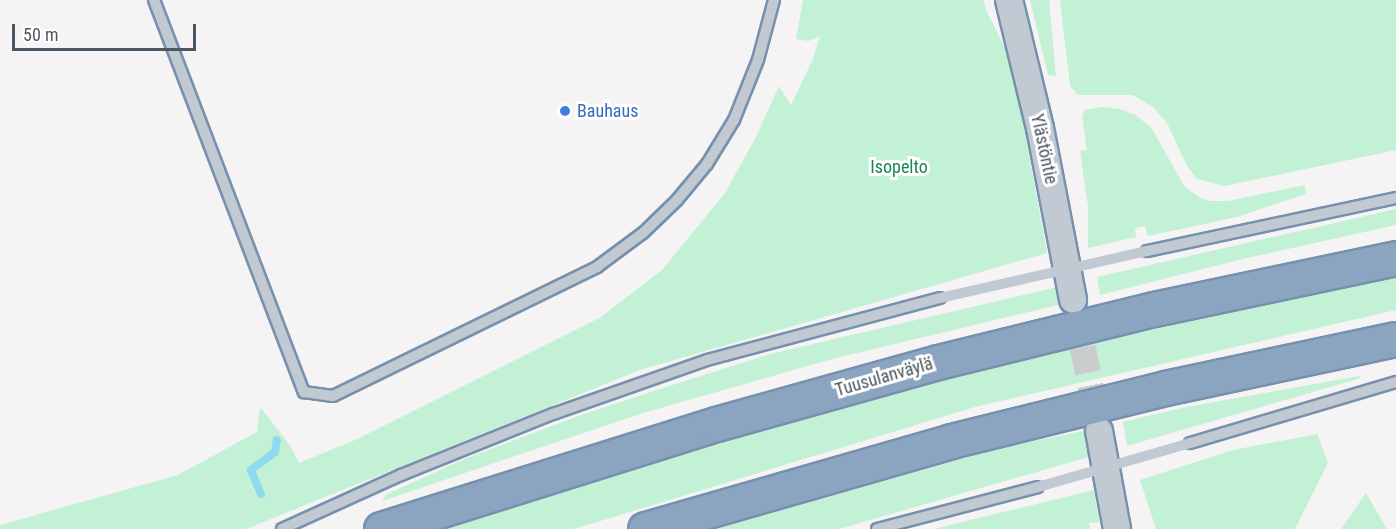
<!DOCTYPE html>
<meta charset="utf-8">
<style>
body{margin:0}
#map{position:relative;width:1396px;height:529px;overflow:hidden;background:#f5f3f3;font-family:"Roboto Condensed",sans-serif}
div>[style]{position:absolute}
.green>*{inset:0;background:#c3f1d5}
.stream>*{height:8px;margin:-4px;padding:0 4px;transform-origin:4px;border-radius:4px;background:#90daee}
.tertiary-tunnel>*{height:26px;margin-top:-13px;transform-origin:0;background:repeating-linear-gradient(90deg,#caccce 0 26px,transparent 0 39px)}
.roads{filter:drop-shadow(2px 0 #7690ad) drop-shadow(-2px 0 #7690ad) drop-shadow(0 2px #7690ad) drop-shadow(0 -2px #7690ad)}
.service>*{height:10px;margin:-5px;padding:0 5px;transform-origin:5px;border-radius:5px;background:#c1cad2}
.tertiary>*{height:26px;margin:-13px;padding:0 13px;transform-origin:13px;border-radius:13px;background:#c1cad2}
.motorway>*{height:33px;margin:-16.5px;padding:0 16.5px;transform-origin:16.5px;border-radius:16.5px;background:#8ba5c1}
.service-bridge>*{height:10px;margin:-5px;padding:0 5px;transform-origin:5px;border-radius:5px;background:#c1cad2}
.dots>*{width:16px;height:16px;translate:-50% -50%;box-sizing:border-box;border:3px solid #fff;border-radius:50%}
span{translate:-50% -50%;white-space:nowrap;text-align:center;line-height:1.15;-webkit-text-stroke:6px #fff;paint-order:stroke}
.shop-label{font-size:18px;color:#366cbe}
.left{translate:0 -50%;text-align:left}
.street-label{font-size:18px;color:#4a5661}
.park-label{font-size:18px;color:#17864f}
.scale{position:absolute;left:12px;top:24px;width:184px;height:27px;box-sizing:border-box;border:3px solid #4a5661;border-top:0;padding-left:8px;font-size:18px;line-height:21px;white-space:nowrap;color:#4a5661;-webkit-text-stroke:4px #fff;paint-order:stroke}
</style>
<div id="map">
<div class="green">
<i style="clip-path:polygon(803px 0,983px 0,987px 12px,1012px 62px,1047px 253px,640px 370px,246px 529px,0 529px,0 525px,178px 475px,257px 432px,260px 407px,290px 445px,299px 463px,355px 440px,601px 317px,662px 270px,725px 193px,756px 137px,779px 86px,791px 105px,813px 59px,820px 36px,809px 41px,796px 39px)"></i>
<i style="clip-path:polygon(1030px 0,1049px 0,1056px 76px,1048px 75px)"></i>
<i style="clip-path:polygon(1060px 0,1396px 0,1396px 150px,1225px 186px,1197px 179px,1186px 164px,1167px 123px,1154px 108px,1133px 95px,1078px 95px,1070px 86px)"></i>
<i style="clip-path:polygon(1102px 107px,1120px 109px,1135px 115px,1151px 127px,1184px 186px,1199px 197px,1210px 201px,1228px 201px,1305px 185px,1306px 194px,1237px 217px,1148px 236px,1145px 226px,1135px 228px,1136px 237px,1088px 248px,1088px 206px,1080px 151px,1087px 150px,1082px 116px,1085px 110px)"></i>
<i style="clip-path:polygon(1396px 209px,1396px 225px,1243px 259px,1100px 295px,1097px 277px)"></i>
<i style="clip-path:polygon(1396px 276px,1396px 310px,975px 407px,574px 529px,435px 529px,745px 432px,964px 371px)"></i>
<i style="clip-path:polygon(1058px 287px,1062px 304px,832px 359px,643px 413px,382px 501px,387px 494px,462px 460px,581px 415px,669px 386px,770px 354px)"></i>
<i style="clip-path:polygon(1359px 376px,1361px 378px,1127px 446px,1123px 422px,1181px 408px)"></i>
<i style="clip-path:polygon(1088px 430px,1092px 456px,839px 529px,716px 529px,1000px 448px)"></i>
<i style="clip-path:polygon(1317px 434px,1328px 463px,1295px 529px,1156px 529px,1140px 480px,1233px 450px)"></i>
<i style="clip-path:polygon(1094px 490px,1099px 522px,1089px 523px,1090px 529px,933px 529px)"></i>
<i style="clip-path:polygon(1366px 493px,1387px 529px,1341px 529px)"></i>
</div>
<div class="stream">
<i style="left:261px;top:494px;width:26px;rotate:-113deg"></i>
<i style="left:251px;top:470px;width:30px;rotate:-37deg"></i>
<i style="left:275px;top:452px;width:12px;rotate:-81deg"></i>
</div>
<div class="tertiary-tunnel">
<i style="left:1075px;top:309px;width:116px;rotate:78.6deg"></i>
</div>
<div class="roads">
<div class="service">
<i style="left:154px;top:0;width:420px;rotate:69.1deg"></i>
<i style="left:304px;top:392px;width:29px;rotate:8deg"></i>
<i style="left:333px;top:396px;width:294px;rotate:-26deg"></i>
<i style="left:597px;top:267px;width:57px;rotate:-36.5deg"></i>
<i style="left:643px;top:233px;width:47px;rotate:-44.1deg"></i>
<i style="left:677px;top:200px;width:47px;rotate:-50.2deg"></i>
<i style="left:707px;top:164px;width:52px;rotate:-58.5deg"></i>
<i style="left:734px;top:120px;width:65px;rotate:-68.2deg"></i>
<i style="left:758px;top:60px;width:62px;rotate:-75.1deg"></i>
<i style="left:1147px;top:251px;width:255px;rotate:-12deg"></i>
<i style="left:1190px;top:443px;width:215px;rotate:-16.5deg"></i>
<i style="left:282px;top:529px;width:131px;rotate:-24.4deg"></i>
<i style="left:401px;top:475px;width:164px;rotate:-21.9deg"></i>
<i style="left:553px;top:414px;width:163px;rotate:-19.3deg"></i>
<i style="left:707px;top:360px;width:241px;rotate:-14.9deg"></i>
<i style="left:877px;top:529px;width:166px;rotate:-14.6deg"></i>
</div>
<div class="tertiary">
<i style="left:1009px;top:0;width:132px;rotate:76.4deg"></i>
<i style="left:1040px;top:128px;width:175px;rotate:79.1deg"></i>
<i style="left:1099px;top:431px;width:100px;rotate:79.6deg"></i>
</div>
<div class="motorway">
<i style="left:381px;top:529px;width:351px;rotate:-17.4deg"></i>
<i style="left:716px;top:424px;width:230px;rotate:-15.6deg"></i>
<i style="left:938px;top:362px;width:222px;rotate:-13.8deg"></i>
<i style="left:1154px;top:309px;width:247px;rotate:-11.9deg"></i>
<i style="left:645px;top:529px;width:318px;rotate:-16deg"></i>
<i style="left:951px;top:441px;width:220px;rotate:-13.9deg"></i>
<i style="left:1165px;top:388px;width:236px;rotate:-12deg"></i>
</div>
</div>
<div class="service-bridge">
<i style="left:940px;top:298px;width:212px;rotate:-12.8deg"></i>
<i style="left:1038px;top:487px;width:158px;rotate:-16.1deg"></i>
</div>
<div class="dots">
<i style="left:565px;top:111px;background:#3f7fe0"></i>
</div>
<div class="shop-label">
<span class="left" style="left:577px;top:111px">Bauhaus</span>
</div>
<div class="street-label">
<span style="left:1044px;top:149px;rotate:78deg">Ylästöntie</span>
<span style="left:884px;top:377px;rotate:-16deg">Tuusulanväylä</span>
</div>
<div class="park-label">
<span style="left:899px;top:167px">Isopelto</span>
</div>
<div class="scale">50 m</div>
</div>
